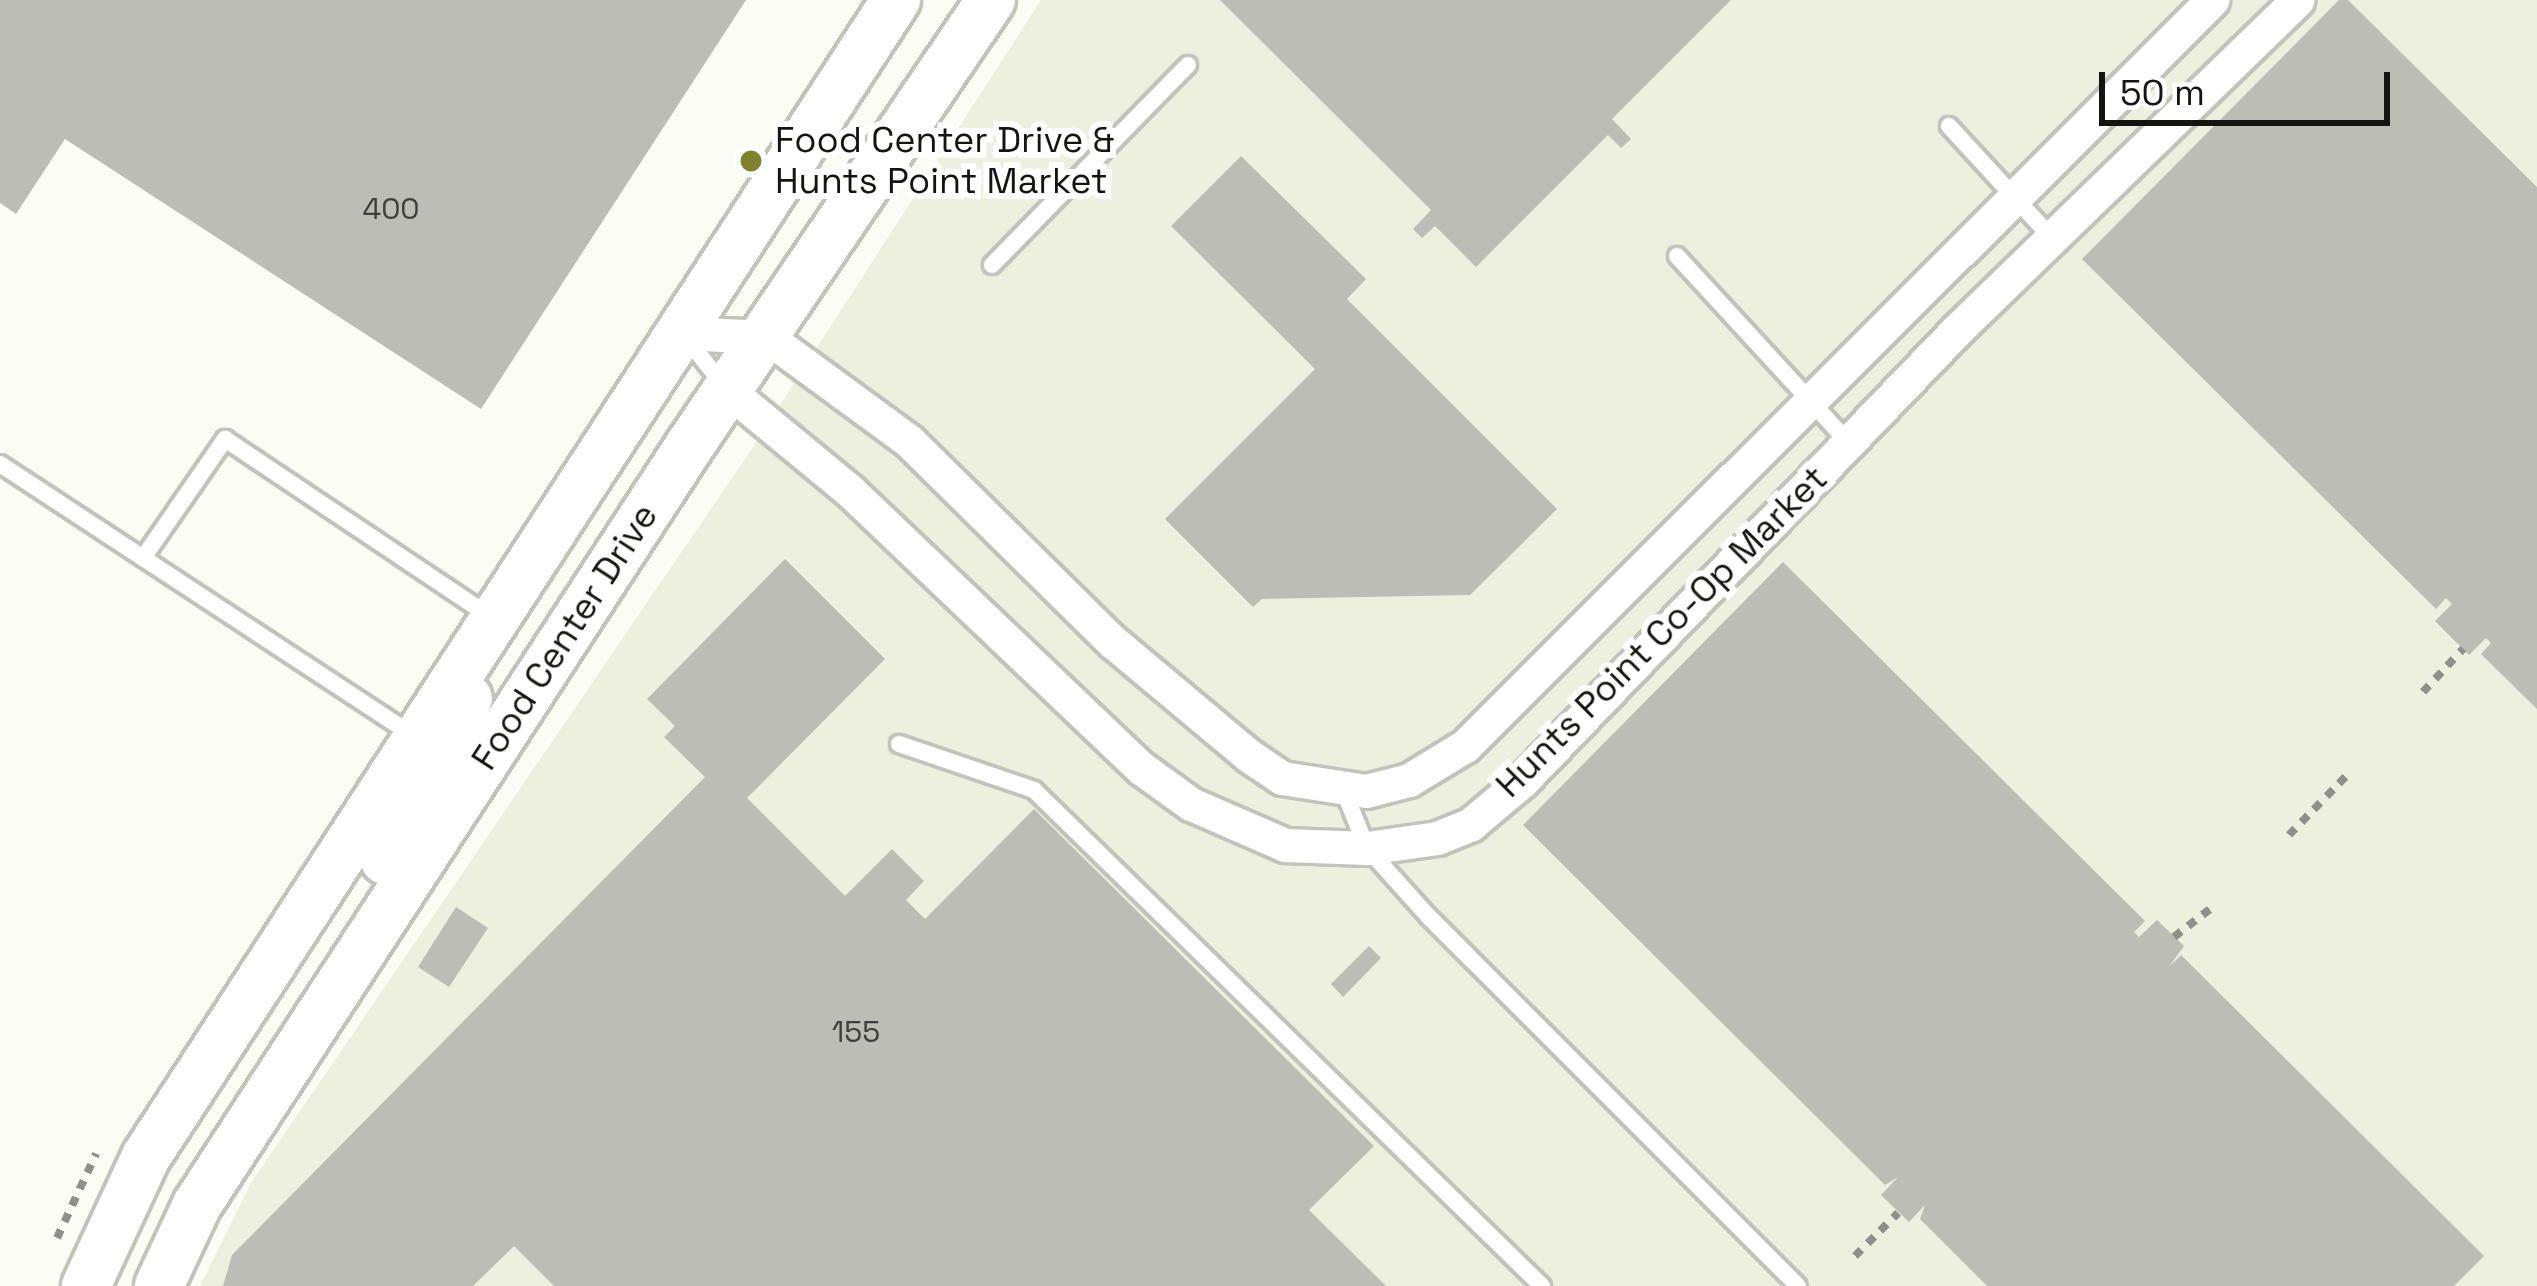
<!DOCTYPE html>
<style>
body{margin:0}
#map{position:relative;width:2537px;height:1286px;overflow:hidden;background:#fbfcf3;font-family:"Space Grotesk",sans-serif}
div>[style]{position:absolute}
.built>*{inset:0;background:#edefdf}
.building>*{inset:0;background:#bcbdb5}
.path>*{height:8px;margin-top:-4px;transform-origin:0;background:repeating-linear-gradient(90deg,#8f908a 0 9px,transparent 0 18px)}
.roads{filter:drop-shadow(3px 0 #c2c3bb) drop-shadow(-3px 0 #c2c3bb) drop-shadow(0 3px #c2c3bb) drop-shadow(0 -3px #c2c3bb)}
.lane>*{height:16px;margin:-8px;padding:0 8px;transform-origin:8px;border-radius:8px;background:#fff}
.street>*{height:33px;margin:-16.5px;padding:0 16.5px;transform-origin:16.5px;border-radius:16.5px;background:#fff}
.secondary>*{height:48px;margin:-24px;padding:0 24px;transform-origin:24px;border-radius:24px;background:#fff}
.dots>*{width:33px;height:33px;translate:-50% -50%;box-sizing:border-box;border:6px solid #fff;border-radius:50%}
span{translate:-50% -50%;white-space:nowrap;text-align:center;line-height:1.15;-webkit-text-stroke:12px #fff;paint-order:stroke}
.number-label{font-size:30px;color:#3e3e3a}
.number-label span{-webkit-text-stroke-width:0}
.poi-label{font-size:36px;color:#141411}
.left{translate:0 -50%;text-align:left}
.street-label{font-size:36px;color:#141411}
.scale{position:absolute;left:2099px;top:72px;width:291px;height:54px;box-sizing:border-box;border:6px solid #141411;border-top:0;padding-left:15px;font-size:36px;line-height:42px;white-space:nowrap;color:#141411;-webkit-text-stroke:9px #fff;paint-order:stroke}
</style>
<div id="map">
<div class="built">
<i style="clip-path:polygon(1041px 0,2537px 0,2537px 1286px,200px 1286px,251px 1183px,747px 456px)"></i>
</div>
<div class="building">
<i style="clip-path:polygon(0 0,746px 0,481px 409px,65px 139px,16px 214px,0 203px)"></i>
<i style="clip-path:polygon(1220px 0,1731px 0,1612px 119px,1631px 139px,1621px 148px,1608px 135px,1476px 267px,1435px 226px,1422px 238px,1413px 229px,1431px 210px)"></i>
<i style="clip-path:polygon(2339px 0,2348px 0,2537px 187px,2537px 709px,2481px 654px,2491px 643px,2486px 638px,2469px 655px,2435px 621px,2452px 604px,2446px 598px,2436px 609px,2082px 259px)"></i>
<i style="clip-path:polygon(1241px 156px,1366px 279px,1347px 299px,1557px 509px,1470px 595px,1262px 599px,1253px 607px,1165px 519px,1315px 369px,1171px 226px)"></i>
<i style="clip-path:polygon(785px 559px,885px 659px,747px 798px,845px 896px,892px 849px,924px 881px,906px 900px,925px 919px,1034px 809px,1374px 1146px,1309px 1210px,1386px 1286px,554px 1286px,514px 1246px,473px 1286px,223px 1286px,232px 1255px,705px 777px,664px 737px,675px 726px,647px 699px)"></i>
<i style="clip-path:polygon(1783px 562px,2145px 921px,2134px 932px,2139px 937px,2157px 920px,2184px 946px,2169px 967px,2181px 955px,2484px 1256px,2454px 1286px,1987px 1286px,1920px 1219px,1925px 1205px,1909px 1222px,1881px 1195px,1898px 1177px,1885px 1185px,1523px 825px)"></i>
<i style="clip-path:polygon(456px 907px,488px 928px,449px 987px,418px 967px)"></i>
<i style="clip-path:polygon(1369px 946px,1381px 958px,1343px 997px,1331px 984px)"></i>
</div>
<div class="path">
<i style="left:2423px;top:692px;width:59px;rotate:-47.1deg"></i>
<i style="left:2289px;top:835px;width:86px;rotate:-45.9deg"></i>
<i style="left:2174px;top:937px;width:46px;rotate:-37.9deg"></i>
<i style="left:57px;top:1238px;width:93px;rotate:-65.1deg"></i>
<i style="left:1855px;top:1256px;width:61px;rotate:-45deg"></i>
</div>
<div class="roads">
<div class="lane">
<i style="left:1949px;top:126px;width:154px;rotate:47.4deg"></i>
<i style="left:1677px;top:256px;width:253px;rotate:47.4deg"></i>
<i style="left:992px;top:265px;width:280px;rotate:-45.6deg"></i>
<i style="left:686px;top:338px;width:64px;rotate:51.3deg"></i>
<i style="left:0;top:464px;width:497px;rotate:33.3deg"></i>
<i style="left:143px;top:558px;width:145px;rotate:-55.4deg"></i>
<i style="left:225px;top:439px;width:318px;rotate:33.8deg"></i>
<i style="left:899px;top:744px;width:143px;rotate:18.8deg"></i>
<i style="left:1034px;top:790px;width:710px;rotate:44.32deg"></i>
<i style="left:1343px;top:789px;width:64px;rotate:67.9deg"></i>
<i style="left:1367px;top:848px;width:91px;rotate:48.1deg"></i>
<i style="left:1428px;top:916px;width:523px;rotate:45deg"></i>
</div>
<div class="street">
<i style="left:681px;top:333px;width:86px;rotate:2.7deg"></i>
<i style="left:767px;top:337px;width:176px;rotate:36.2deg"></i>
<i style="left:909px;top:441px;width:286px;rotate:44.6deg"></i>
<i style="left:1113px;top:642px;width:176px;rotate:39.9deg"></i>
<i style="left:1248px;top:755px;width:41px;rotate:34.1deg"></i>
<i style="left:1282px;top:778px;width:85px;rotate:8.8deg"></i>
<i style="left:1366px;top:791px;width:44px;rotate:-14.3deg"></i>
<i style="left:1409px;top:780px;width:66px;rotate:-31.3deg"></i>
<i style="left:1465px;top:746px;width:1056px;rotate:-44.96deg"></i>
<i style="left:730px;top:392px;width:156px;rotate:39.5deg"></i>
<i style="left:850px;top:491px;width:402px;rotate:43.6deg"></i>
<i style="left:1141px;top:768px;width:62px;rotate:35.8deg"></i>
<i style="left:1191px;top:804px;width:103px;rotate:23.6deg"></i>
<i style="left:1285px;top:845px;width:82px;rotate:2.1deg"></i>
<i style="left:1367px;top:848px;width:71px;rotate:-8.1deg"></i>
<i style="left:1437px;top:838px;width:37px;rotate:-22deg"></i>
<i style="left:1471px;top:824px;width:67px;rotate:-40.1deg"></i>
<i style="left:1522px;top:781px;width:629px;rotate:-46.03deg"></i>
<i style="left:1959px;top:328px;width:471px;rotate:-44.1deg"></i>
</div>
<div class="secondary">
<i style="left:385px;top:860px;width:135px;rotate:-59.8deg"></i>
<i style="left:453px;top:743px;width:47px;rotate:-71.6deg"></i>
<i style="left:86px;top:1286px;width:142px;rotate:-65.1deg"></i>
<i style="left:146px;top:1157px;width:1379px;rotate:-57.05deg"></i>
<i style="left:159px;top:1286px;width:89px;rotate:-64.9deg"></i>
<i style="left:197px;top:1205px;width:906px;rotate:-57.03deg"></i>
<i style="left:690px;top:445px;width:537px;rotate:-55.93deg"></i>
</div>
</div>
<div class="dots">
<i style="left:751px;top:161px;background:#7f822c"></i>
</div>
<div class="number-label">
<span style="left:391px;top:209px">400</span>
<span style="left:856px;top:1032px">155</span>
</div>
<div class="poi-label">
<span class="left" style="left:775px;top:161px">Food Center Drive &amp;<br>Hunts Point Market</span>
</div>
<div class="street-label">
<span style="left:1662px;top:632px;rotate:-45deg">Hunts Point Co-Op Market</span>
<span style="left:565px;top:637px;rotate:-57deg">Food Center Drive</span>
</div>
<div class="scale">50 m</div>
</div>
